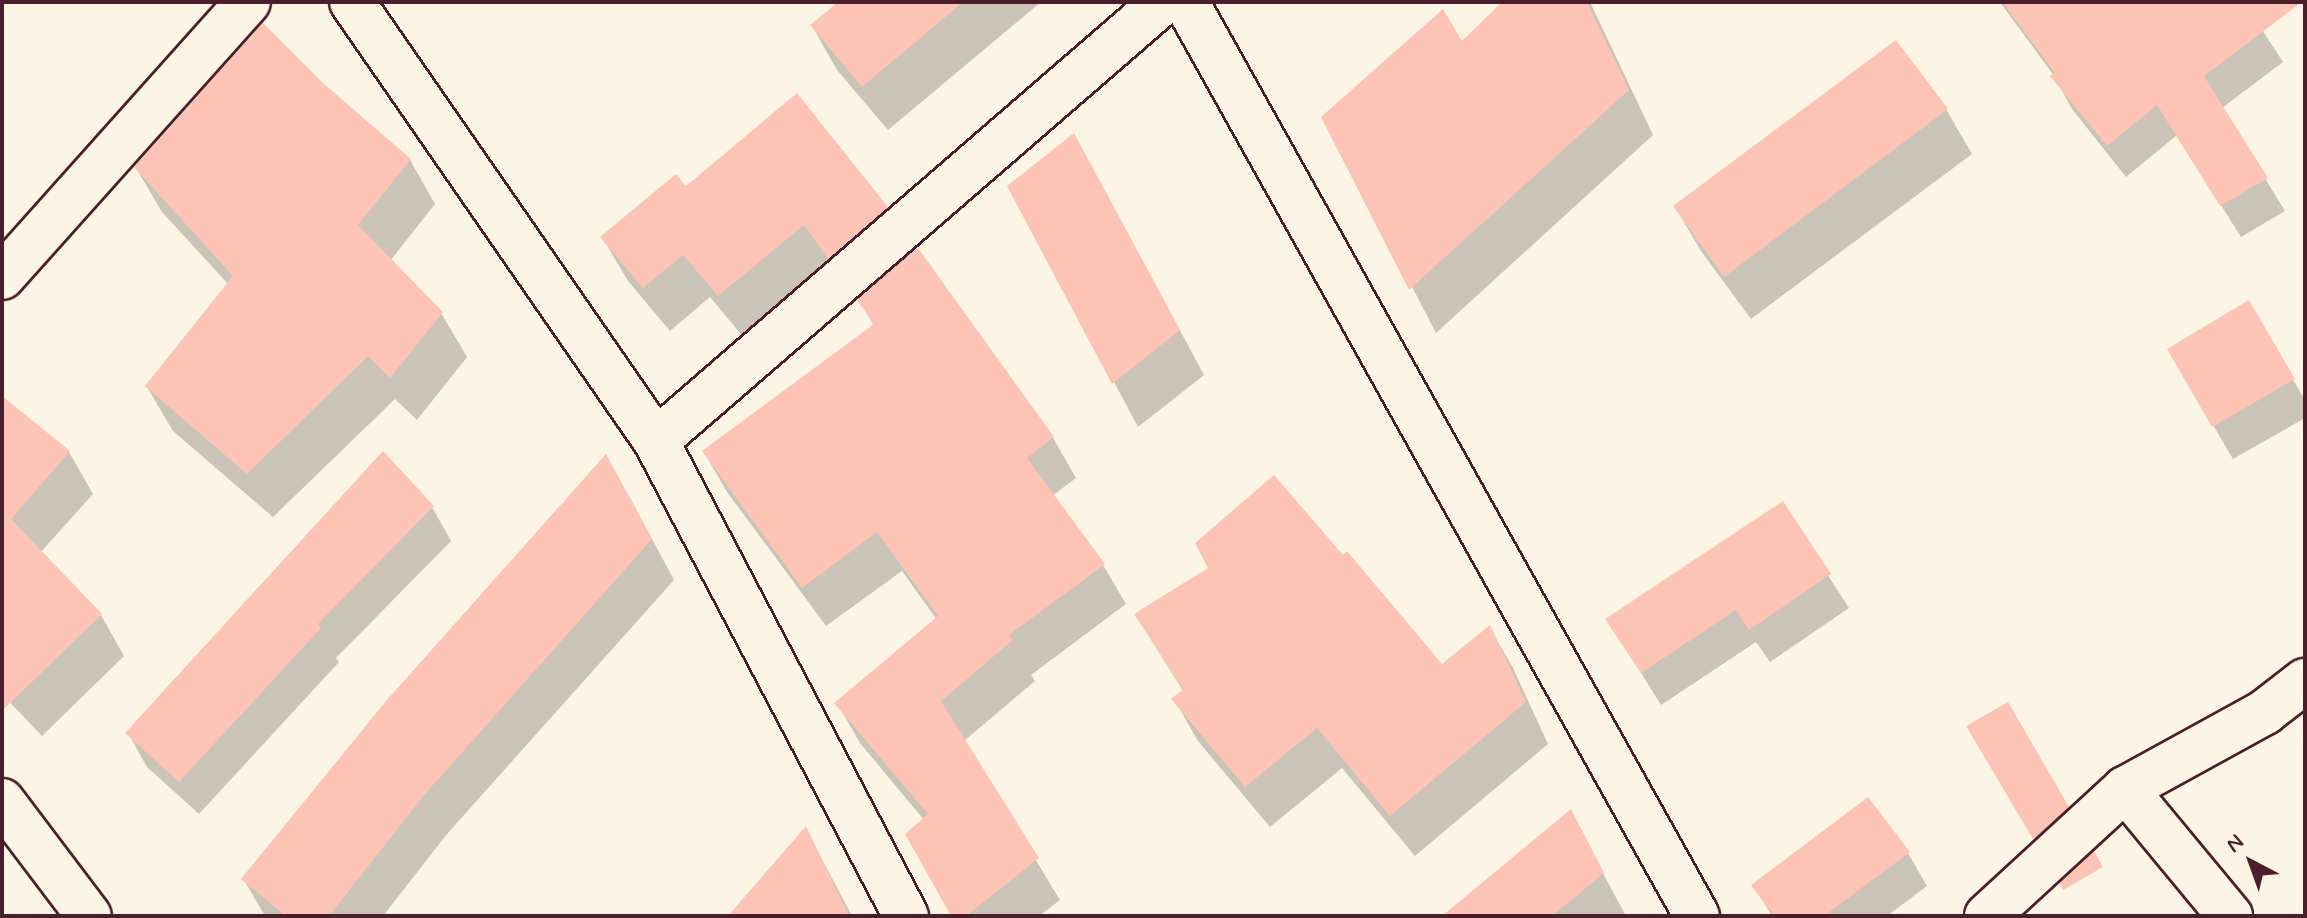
<!DOCTYPE html>
<style>
body{margin:0}
#map{position:relative;width:2307px;height:918px;overflow:hidden;background:#fcf5e5;font-family:Mynerve,sans-serif}
div>[style]{position:absolute}
.shadow>*{inset:0;background:#0003}
.building>*{inset:0;background:#fdc3b4}
.roads{filter:drop-shadow(2px 0 #4a1f2b) drop-shadow(-2px 0 #4a1f2b) drop-shadow(0 2px #4a1f2b) drop-shadow(0 -2px #4a1f2b)}
.minor>*{height:44px;margin:-22px;padding:0 22px;transform-origin:22px;border-radius:22px;background:#fcf5e5}
span{translate:-50% -50%;white-space:nowrap;text-align:center;line-height:1.15;-webkit-text-stroke:6px #fcf5e5;paint-order:stroke}
.frame{position:absolute;inset:0;border:4px solid #4a1f2b;pointer-events:none}
.north{position:absolute;left:2211px;top:822px;width:80px;height:80px;-webkit-text-stroke:6px #fcf5e5;paint-order:stroke;rotate:319deg;font-size:22px;font-weight:700;line-height:32px;text-align:center;color:#4a1f2b}
.north::after{content:'';display:block;margin:auto;width:28px;height:36px;background:#4a1f2b;clip-path:polygon(50% 0,100% 100%,50% 72%,0 100%)}
</style>
<div id="map">
<div class="shadow">
<i style="clip-path:polygon(841px 2px,1041px 2px,888px 130px,837px 70px,812px 26px)"></i>
<i style="clip-path:polygon(1505px 2px,1590px 2px,1653px 135px,1436px 333px,1324px 117px,1462px 44px)"></i>
<i style="clip-path:polygon(2000px 2px,2244px 2px,2283px 62px,2222px 108px,2285px 211px,2241px 237px,2177px 135px,2126px 177px,2072px 109px,2054px 76px)"></i>
<i style="clip-path:polygon(1896px 42px,1947px 111px,1972px 154px,1751px 319px,1701px 251px,1675px 207px)"></i>
<i style="clip-path:polygon(323px 86px,410px 160px,435px 204px,390px 261px,441px 313px,467px 357px,417px 420px,395px 399px,273px 517px,173px 431px,147px 387px,229px 285px,162px 212px,136px 168px)"></i>
<i style="clip-path:polygon(1099px 180px,1204px 375px,1138px 427px,1010px 186px)"></i>
<i style="clip-path:polygon(686px 189px,887px 208px,913px 254px,1053px 438px,1076px 478px,1052px 496px,1103px 565px,1126px 604px,1031px 675px,1035px 681px,964px 741px,1060px 900px,1039px 916px,953px 916px,924px 820px,860px 743px,837px 703px,937px 620px,902px 571px,826px 626px,727px 492px,704px 452px,874px 326px,858px 298px,855px 302px,830px 267px,745px 339px,710px 297px,670px 331px,628px 281px,602px 237px)"></i>
<i style="clip-path:polygon(2248px 303px,2305px 400px,2305px 418px,2233px 459px,2169px 350px)"></i>
<i style="clip-path:polygon(2px 398px,69px 452px,93px 494px,40px 553px,101px 615px,124px 656px,42px 736px,2px 694px)"></i>
<i style="clip-path:polygon(629px 496px,674px 580px,447px 834px,383px 916px,265px 916px,244px 880px)"></i>
<i style="clip-path:polygon(1782px 504px,1849px 608px,1770px 662px,1756px 642px,1661px 705px,1608px 620px)"></i>
<i style="clip-path:polygon(432px 507px,451px 541px,336px 658px,339px 662px,199px 814px,147px 767px,128px 733px)"></i>
<i style="clip-path:polygon(1136px 615px,1442px 667px,1490px 628px,1513px 668px,1548px 744px,1415px 856px,1342px 768px,1270px 827px,1198px 741px,1174px 699px,1183px 691px)"></i>
<i style="clip-path:polygon(2007px 705px,2086px 841px,2054px 871px,1988px 760px)"></i>
<i style="clip-path:polygon(1570px 812px,1626px 916px,1445px 916px)"></i>
<i style="clip-path:polygon(806px 829px,852px 916px,731px 916px)"></i>
<i style="clip-path:polygon(1908px 853px,1927px 886px,1887px 916px,1772px 916px,1754px 886px)"></i>
</div>
<div class="building">
<i style="clip-path:polygon(838px 2px,963px 2px,862px 87px,810px 25px)"></i>
<i style="clip-path:polygon(1502px 2px,1587px 2px,1629px 90px,1409px 290px,1321px 117px,1443px 9px,1462px 41px)"></i>
<i style="clip-path:polygon(2002px 2px,2302px 2px,2204px 76px,2268px 178px,2220px 206px,2157px 105px,2107px 146px,2050px 76px,2055px 73px)"></i>
<i style="clip-path:polygon(263px 23px,324px 84px,411px 159px,358px 225px,443px 312px,390px 378px,368px 356px,247px 474px,145px 386px,233px 276px,134px 167px)"></i>
<i style="clip-path:polygon(1896px 40px,1948px 109px,1724px 277px,1673px 206px)"></i>
<i style="clip-path:polygon(797px 93px,888px 207px,828px 259px,804px 225px,718px 296px,683px 255px,643px 288px,600px 237px,676px 174px,686px 186px)"></i>
<i style="clip-path:polygon(1074px 133px,1180px 330px,1112px 384px,1007px 186px)"></i>
<i style="clip-path:polygon(918px 248px,1054px 437px,1027px 458px,1105px 564px,1009px 635px,1013px 640px,941px 701px,1039px 858px,966px 916px,951px 916px,905px 834px,928px 814px,834px 703px,938px 616px,877px 532px,802px 588px,702px 451px,874px 324px,857px 300px)"></i>
<i style="clip-path:polygon(2249px 300px,2295px 379px,2212px 427px,2167px 349px)"></i>
<i style="clip-path:polygon(2px 396px,70px 451px,11px 519px,102px 614px,2px 711px)"></i>
<i style="clip-path:polygon(383px 451px,434px 506px,318px 624px,321px 628px,179px 782px,125px 733px)"></i>
<i style="clip-path:polygon(606px 454px,652px 539px,425px 794px,329px 916px,286px 916px,241px 879px,386px 701px)"></i>
<i style="clip-path:polygon(1274px 475px,1343px 555px,1347px 551px,1442px 664px,1490px 625px,1526px 702px,1390px 816px,1317px 728px,1245px 787px,1171px 699px,1183px 689px,1134px 614px,1208px 568px,1195px 543px)"></i>
<i style="clip-path:polygon(1783px 501px,1831px 574px,1749px 630px,1736px 610px,1641px 673px,1605px 619px)"></i>
<i style="clip-path:polygon(2008px 702px,2069px 807px,2033px 839px,1966px 726px)"></i>
<i style="clip-path:polygon(1868px 797px,1910px 852px,1824px 916px,1774px 916px,1751px 885px)"></i>
<i style="clip-path:polygon(1571px 809px,1604px 873px,1552px 916px,1442px 916px)"></i>
<i style="clip-path:polygon(806px 826px,849px 916px,728px 916px)"></i>
<i style="clip-path:polygon(2094px 851px,2103px 867px,2063px 890px,2059px 883px)"></i>
</div>
<div class="roads">
<div class="minor">
<i style="left:352px;top:2px;width:534px;rotate:55.3deg"></i>
<i style="left:656px;top:441px;width:537px;rotate:62.24deg"></i>
<i style="left:1186px;top:2px;width:1047px;rotate:60.79deg"></i>
<i style="left:2px;top:277px;width:369px;rotate:-48.2deg"></i>
<i style="left:656px;top:441px;width:671px;rotate:-40.89deg"></i>
<i style="left:2125px;top:789px;width:165px;rotate:50.4deg"></i>
<i style="left:2px;top:801px;width:144px;rotate:52.9deg"></i>
<i style="left:1987px;top:916px;width:188px;rotate:-42.6deg"></i>
<i style="left:2125px;top:789px;width:160px;rotate:-28.8deg"></i>
<i style="left:2265px;top:712px;width:51px;rotate:-37.8deg"></i>
</div>
</div>
<div class="frame"></div>
<div class="north">N</div>
</div>
